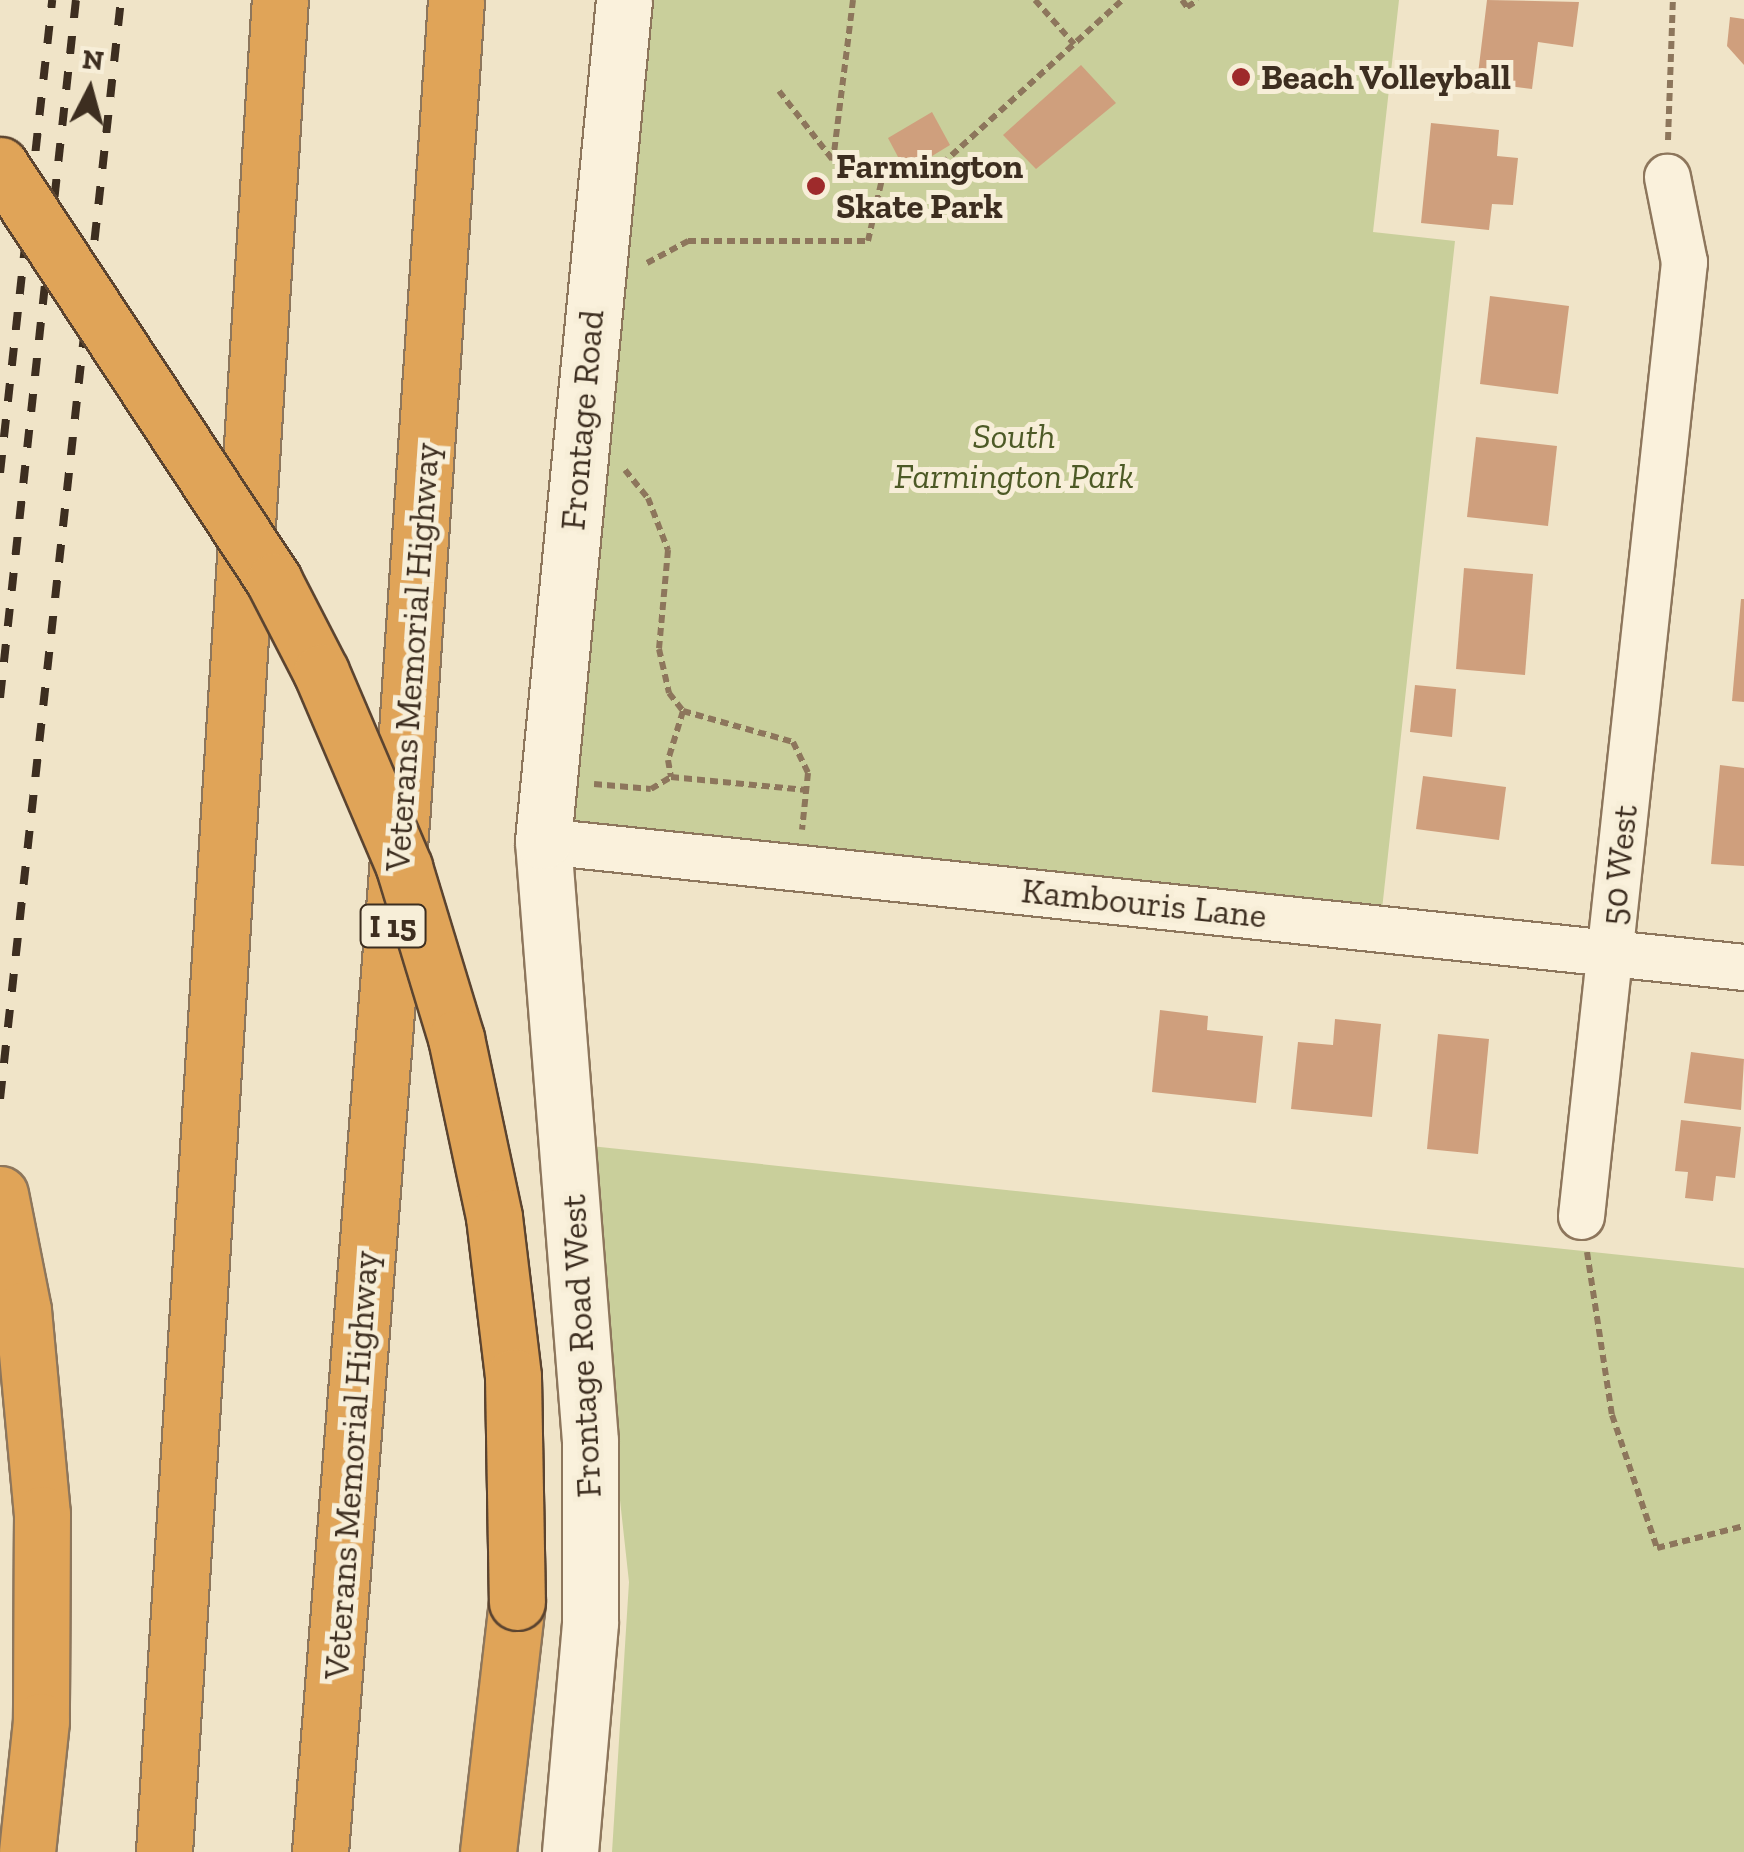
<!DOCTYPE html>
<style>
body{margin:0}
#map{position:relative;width:1744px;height:1852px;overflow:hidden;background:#f0e4c8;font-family:"Zilla Slab",serif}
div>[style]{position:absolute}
.green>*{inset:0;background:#c9cf9b}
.building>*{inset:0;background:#cf9f7d}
.path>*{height:6px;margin-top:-3px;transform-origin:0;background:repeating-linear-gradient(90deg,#8d765c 0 8px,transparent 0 13px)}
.roads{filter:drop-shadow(2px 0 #8d765c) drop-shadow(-2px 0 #8d765c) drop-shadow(0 2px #8d765c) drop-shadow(0 -2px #8d765c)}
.street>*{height:45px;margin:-22.5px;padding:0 22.5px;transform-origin:22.5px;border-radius:22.5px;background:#faf1dc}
.secondary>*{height:55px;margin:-27.5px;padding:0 27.5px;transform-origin:27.5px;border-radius:27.5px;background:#faf1dc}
.highway>*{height:55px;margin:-27.5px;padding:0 27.5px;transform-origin:27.5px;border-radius:27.5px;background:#e0a458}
.rail>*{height:8px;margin-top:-4px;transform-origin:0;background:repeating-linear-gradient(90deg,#3d2e20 0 18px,transparent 0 36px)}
.bridges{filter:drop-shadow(2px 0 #5b4430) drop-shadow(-2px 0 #5b4430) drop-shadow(0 2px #5b4430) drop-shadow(0 -2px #5b4430)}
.highway-bridge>*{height:55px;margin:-27.5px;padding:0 27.5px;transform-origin:27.5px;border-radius:27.5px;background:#e0a458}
.dots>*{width:28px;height:28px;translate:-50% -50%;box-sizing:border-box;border:5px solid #f7eed8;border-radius:50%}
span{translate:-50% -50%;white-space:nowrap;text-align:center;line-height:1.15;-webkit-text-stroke:10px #f7eed8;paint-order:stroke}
.shield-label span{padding:2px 8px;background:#f7eed8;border:2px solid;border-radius:8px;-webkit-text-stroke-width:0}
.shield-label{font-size:32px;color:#3d2e20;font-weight:700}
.poi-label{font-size:35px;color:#3d2e20;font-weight:700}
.left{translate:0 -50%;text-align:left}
.street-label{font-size:35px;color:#3d2e20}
.park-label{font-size:35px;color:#4d5a26;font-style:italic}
.north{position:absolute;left:40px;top:40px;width:100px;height:100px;-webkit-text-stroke:8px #f7eed8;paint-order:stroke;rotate:6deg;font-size:28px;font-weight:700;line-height:40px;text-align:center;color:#3d2e20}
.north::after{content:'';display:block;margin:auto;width:35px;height:45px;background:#3d2e20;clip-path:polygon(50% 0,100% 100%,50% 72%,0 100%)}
</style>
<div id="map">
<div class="green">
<i style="clip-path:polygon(643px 0,1399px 0,1373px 232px,1455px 241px,1379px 937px,555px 861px)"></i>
<i style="clip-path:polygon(581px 1145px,1744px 1268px,1744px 1852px,612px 1852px,629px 1582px)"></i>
</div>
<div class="building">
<i style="clip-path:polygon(1487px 0,1579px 2px,1573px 47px,1538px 42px,1532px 89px,1477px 82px)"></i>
<i style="clip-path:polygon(1730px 17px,1744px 19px,1744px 65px,1727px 46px)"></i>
<i style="clip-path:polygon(1081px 65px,1116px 103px,1036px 169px,1003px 135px)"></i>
<i style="clip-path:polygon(932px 112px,950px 145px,906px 172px,888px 138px)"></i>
<i style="clip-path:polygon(1431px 123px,1499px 130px,1497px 156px,1518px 158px,1513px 205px,1492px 204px,1489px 230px,1421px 223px)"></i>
<i style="clip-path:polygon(1490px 296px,1569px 306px,1558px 394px,1480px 384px)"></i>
<i style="clip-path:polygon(1476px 437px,1557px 446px,1548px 526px,1467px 517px)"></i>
<i style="clip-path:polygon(1464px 568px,1533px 574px,1525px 675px,1456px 669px)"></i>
<i style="clip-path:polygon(1741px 599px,1744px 599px,1744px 702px,1732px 701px)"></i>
<i style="clip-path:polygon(1415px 685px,1456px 689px,1452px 737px,1410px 732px)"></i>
<i style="clip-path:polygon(1720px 765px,1744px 768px,1744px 866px,1711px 864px)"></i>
<i style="clip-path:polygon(1423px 776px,1506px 787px,1499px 840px,1416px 829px)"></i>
<i style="clip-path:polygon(1160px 1010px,1208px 1016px,1207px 1030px,1263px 1036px,1256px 1103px,1152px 1092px)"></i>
<i style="clip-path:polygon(1335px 1019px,1381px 1024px,1372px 1117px,1291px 1109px,1298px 1042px,1333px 1045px)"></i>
<i style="clip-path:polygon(1438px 1034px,1489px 1039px,1478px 1154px,1427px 1149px)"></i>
<i style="clip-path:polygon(1691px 1052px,1744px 1059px,1741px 1110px,1684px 1103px)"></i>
<i style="clip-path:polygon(1681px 1120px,1741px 1127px,1735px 1178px,1716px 1176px,1713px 1201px,1685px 1198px,1688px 1172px,1675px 1171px)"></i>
</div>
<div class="path">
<i style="left:853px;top:0;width:162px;rotate:97.1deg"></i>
<i style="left:833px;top:161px;width:34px;rotate:7deg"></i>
<i style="left:867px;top:165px;width:21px;rotate:43deg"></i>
<i style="left:1035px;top:0;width:59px;rotate:48.4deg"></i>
<i style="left:1182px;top:0;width:9px;rotate:54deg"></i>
<i style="left:1187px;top:7px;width:13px;rotate:-32deg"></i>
<i style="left:779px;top:91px;width:88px;rotate:52deg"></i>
<i style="left:1668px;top:140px;width:140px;rotate:-88deg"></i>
<i style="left:647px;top:263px;width:47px;rotate:-28.2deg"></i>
<i style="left:688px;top:241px;width:180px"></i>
<i style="left:868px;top:241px;width:64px;rotate:-77.3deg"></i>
<i style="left:882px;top:179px;width:62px;rotate:-14deg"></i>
<i style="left:942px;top:164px;width:244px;rotate:-42.3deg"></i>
<i style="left:625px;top:470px;width:36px;rotate:51deg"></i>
<i style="left:648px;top:498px;width:56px;rotate:69deg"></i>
<i style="left:668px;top:550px;width:99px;rotate:95.2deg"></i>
<i style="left:659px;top:649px;width:45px;rotate:77.2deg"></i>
<i style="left:669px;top:693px;width:23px;rotate:52deg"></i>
<i style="left:683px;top:711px;width:114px;rotate:15.7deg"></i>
<i style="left:793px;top:742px;width:34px;rotate:64deg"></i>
<i style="left:808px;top:773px;width:57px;rotate:96deg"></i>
<i style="left:683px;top:711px;width:51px;rotate:107deg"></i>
<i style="left:668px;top:760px;width:17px;rotate:80deg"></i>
<i style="left:671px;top:777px;width:136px;rotate:5.5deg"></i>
<i style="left:594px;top:784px;width:57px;rotate:5deg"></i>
<i style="left:651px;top:789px;width:23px;rotate:-31deg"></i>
<i style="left:1587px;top:1252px;width:165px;rotate:81.3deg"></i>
<i style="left:1612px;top:1415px;width:140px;rotate:71.3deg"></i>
<i style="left:1657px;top:1548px;width:90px;rotate:-14.2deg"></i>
</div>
<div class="roads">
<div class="street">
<i style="left:543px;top:841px;width:1208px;rotate:5.99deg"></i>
<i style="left:1581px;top:1216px;width:960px;rotate:-83.84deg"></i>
<i style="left:1684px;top:262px;width:87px;rotate:-101.3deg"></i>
</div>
<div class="secondary">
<i style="left:570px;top:1852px;width:231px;rotate:-85deg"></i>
<i style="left:590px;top:1622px;width:181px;rotate:-90deg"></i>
<i style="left:590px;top:1441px;width:602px;rotate:-94.48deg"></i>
<i style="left:543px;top:841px;width:845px;rotate:-84.5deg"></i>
</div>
<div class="highway">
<i style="left:0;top:1194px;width:118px;rotate:78.8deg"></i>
<i style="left:23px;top:1310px;width:205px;rotate:84.7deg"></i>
<i style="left:42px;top:1514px;width:207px;rotate:90.3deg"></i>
<i style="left:41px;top:1721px;width:132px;rotate:96.1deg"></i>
<i style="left:164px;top:1852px;width:1856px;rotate:-86.42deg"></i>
<i style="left:320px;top:1852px;width:1048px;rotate:-85.51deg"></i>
<i style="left:402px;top:807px;width:809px;rotate:-86.17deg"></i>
<i style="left:488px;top:1852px;width:252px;rotate:-83.4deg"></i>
</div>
</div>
<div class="rail">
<i style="left:0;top:473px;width:476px;rotate:-83.7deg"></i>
<i style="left:0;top:698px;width:702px;rotate:-83.79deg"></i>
<i style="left:0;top:1099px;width:1106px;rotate:-83.72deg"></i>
</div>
<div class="bridges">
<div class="highway-bridge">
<i style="left:0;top:165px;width:498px;rotate:56.6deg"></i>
<i style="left:274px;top:581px;width:102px;rotate:62.7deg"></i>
<i style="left:321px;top:672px;width:212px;rotate:66.9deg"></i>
<i style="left:404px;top:867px;width:179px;rotate:73.1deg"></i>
<i style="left:456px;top:1038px;width:183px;rotate:78deg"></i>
<i style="left:494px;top:1217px;width:161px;rotate:83.2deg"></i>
<i style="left:513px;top:1377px;width:225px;rotate:89deg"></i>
</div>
</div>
<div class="dots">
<i style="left:1241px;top:77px;background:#9e2a2b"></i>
<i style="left:816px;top:186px;background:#9e2a2b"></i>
</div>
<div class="shield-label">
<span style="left:393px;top:926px">I 15</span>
</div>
<div class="poi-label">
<span class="left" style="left:1261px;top:77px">Beach Volleyball</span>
<span class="left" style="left:836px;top:186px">Farmington<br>Skate Park</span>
</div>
<div class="street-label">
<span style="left:582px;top:420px;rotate:-85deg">Frontage Road</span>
<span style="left:412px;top:657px;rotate:-86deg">Veterans Memorial Highway</span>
<span style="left:1619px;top:865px;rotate:-84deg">50 West</span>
<span style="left:1144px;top:903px;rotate:6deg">Kambouris Lane</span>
<span style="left:581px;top:1346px;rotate:-93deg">Frontage Road West</span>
<span style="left:351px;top:1465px;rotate:-86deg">Veterans Memorial Highway</span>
</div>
<div class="park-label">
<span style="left:1014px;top:456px">South<br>Farmington Park</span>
</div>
<div class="north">N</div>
</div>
